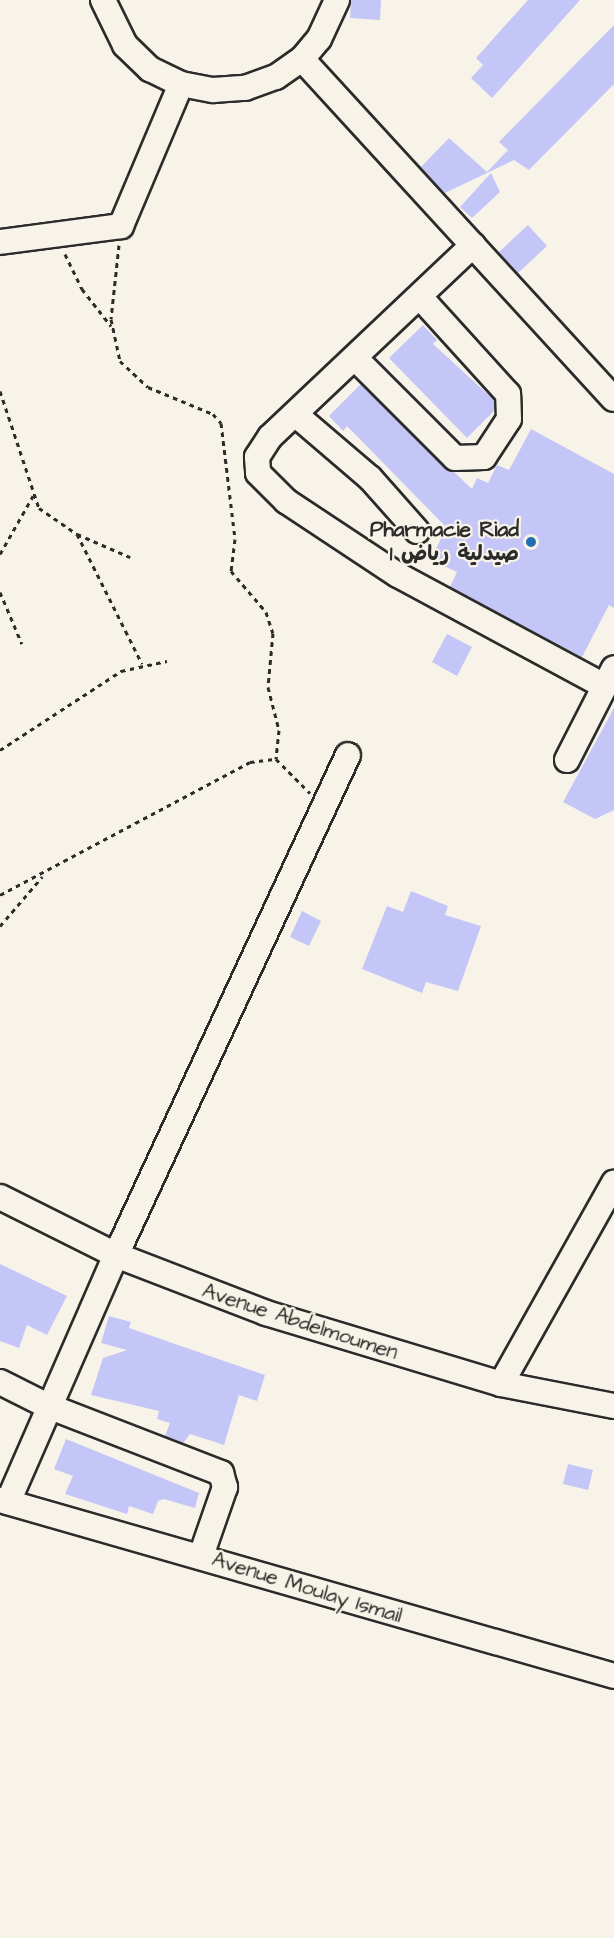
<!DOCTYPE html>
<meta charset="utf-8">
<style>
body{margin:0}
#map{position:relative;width:614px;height:1938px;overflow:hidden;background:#f7f3e8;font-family:"Architects Daughter","Playpen Sans Arabic",sans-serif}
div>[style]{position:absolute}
.building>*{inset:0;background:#c5c6f8}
.path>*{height:3px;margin-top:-1.5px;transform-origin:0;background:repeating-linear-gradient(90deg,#2b2b2b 0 4.5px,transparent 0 9px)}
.roads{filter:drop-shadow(2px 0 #2b2b2b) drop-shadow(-2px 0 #2b2b2b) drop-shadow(0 2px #2b2b2b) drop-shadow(0 -2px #2b2b2b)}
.minor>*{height:24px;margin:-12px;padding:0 12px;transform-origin:12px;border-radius:12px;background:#f7f3e8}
.dots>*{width:16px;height:16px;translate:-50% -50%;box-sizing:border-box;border:3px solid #f7f3e8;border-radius:50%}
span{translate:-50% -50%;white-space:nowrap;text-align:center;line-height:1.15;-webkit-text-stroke:4.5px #f7f3e8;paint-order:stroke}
.poi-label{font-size:21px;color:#2b2b2b;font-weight:700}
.right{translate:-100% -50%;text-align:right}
.street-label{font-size:21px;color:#2b2b2b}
</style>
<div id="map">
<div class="building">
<i style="clip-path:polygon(351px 0,381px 0,380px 20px,350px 18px)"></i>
<i style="clip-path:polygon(528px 0,580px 0,492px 98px,471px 78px,483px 65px,476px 58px)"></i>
<i style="clip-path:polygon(614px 25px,614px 84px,529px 170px,514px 160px,445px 193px,421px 167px,449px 138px,487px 172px,508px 150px,499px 142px)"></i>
<i style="clip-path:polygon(491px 173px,500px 192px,472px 218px,460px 207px)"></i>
<i style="clip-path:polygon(528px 225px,547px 246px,518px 273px,499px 252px)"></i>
<i style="clip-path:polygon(423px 325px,437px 340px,433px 344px,494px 400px,494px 411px,467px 438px,389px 358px)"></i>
<i style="clip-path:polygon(361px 384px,472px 489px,477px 478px,488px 483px,497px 465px,509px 470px,531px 429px,614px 474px,614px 608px,609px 605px,582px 657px,450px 587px,457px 572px,431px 560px,446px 527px,347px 426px,343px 431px,329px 416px)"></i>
<i style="clip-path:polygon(447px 634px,472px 647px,457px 676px,432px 662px)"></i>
<i style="clip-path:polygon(614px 708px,614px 810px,595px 819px,563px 802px)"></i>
<i style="clip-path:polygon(411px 891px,448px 906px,445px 915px,481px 926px,458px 991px,426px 982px,422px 993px,362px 969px,387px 906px,403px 912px)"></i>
<i style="clip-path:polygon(302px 911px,321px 921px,309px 946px,290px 937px)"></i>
<i style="clip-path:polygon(0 1264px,67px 1296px,47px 1335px,27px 1325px,19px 1348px,0 1341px)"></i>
<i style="clip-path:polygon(109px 1316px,131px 1322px,129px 1328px,265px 1375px,257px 1401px,239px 1395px,224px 1445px,190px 1434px,183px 1443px,165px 1436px,170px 1423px,157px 1419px,159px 1411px,91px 1395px,103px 1358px,127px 1350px,101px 1343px)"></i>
<i style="clip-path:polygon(66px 1439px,199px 1493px,195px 1508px,164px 1499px,158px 1501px,153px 1514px,129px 1506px,127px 1514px,65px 1494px,73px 1476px,54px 1469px)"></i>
<i style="clip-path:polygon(568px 1464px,593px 1470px,588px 1490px,563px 1484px)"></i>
</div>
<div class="path">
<i style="left:119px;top:245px;width:74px;rotate:96.2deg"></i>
<i style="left:111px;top:319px;width:43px;rotate:77.9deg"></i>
<i style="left:120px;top:361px;width:38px;rotate:43deg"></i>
<i style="left:148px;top:387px;width:70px;rotate:22.6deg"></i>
<i style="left:213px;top:414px;width:12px;rotate:48deg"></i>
<i style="left:221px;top:423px;width:117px;rotate:83.1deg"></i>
<i style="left:235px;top:539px;width:32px;rotate:97deg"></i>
<i style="left:231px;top:571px;width:54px;rotate:49.5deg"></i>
<i style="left:266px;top:612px;width:22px;rotate:72deg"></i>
<i style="left:273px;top:633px;width:54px;rotate:95.3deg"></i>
<i style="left:268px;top:687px;width:44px;rotate:75.7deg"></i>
<i style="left:279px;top:730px;width:29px;rotate:96deg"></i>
<i style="left:65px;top:254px;width:39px;rotate:64deg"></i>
<i style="left:82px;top:289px;width:47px;rotate:51.9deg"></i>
<i style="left:0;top:391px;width:123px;rotate:71.6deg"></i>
<i style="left:39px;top:508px;width:46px;rotate:34.4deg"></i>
<i style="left:77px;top:534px;width:58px;rotate:23.5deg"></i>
<i style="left:77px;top:534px;width:145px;rotate:63.4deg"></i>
<i style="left:0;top:554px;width:67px;rotate:-60.4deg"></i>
<i style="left:0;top:592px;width:56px;rotate:67.1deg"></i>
<i style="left:0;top:750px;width:145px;rotate:-33.1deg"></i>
<i style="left:121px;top:671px;width:47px;rotate:-12.3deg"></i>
<i style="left:0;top:895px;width:283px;rotate:-28deg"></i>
<i style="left:250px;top:762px;width:26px;rotate:-7deg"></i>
<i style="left:276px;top:759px;width:48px;rotate:45deg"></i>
<i style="left:0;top:926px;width:65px;rotate:-49.4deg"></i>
</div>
<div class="roads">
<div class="minor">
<i style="left:103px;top:0;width:50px;rotate:63.9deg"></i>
<i style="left:125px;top:45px;width:35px;rotate:44deg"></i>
<i style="left:150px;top:69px;width:34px;rotate:26deg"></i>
<i style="left:181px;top:84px;width:33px;rotate:11deg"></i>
<i style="left:213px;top:90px;width:32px;rotate:-4deg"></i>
<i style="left:245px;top:88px;width:33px;rotate:-20deg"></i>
<i style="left:276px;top:77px;width:32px;rotate:-35deg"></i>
<i style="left:302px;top:59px;width:26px;rotate:-50deg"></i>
<i style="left:319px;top:39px;width:43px;rotate:-65.2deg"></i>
<i style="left:302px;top:59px;width:461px;rotate:47.5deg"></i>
<i style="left:0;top:242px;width:122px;rotate:-7.5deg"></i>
<i style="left:121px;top:226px;width:154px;rotate:-67.1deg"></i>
<i style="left:473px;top:245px;width:279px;rotate:136.6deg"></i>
<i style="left:270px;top:437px;width:24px;rotate:123deg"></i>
<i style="left:257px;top:457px;width:16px;rotate:86deg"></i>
<i style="left:258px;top:473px;width:40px;rotate:45deg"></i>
<i style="left:286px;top:501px;width:134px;rotate:33.5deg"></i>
<i style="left:398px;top:575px;width:234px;rotate:28.3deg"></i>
<i style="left:355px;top:358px;width:141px;rotate:45deg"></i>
<i style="left:455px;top:458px;width:29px;rotate:-2deg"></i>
<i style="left:484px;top:457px;width:45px;rotate:-56.7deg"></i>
<i style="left:509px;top:419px;width:25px;rotate:-92deg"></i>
<i style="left:508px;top:394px;width:131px;rotate:-132.2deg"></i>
<i style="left:295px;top:414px;width:99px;rotate:40.5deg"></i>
<i style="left:370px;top:478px;width:71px;rotate:48.4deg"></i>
<i style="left:567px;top:760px;width:103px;rotate:-62.9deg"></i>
<i style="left:0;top:1197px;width:130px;rotate:26.6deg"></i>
<i style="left:116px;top:1255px;width:161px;rotate:21.1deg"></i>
<i style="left:266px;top:1313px;width:245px;rotate:16.8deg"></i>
<i style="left:501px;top:1384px;width:115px;rotate:11deg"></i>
<i style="left:0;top:1382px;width:54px;rotate:26.6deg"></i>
<i style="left:48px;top:1406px;width:186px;rotate:21.2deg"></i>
<i style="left:221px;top:1473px;width:15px;rotate:74deg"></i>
<i style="left:225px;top:1487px;width:73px;rotate:109.2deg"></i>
<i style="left:501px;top:1384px;width:231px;rotate:-60.7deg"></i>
<i style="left:0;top:1500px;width:639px;rotate:15.99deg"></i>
<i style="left:8px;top:1502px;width:270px;rotate:-66.4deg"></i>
<i style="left:116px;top:1255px;width:551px;rotate:-65.11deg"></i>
</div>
</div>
<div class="dots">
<i style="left:531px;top:542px;background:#1f6fb2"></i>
</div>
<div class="poi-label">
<span class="right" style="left:519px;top:542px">Pharmacie Riad<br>1 صيدلية رياض</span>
</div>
<div class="street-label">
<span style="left:300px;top:1322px;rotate:18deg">Avenue Abdelmoumen</span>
<span style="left:307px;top:1588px;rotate:17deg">Avenue Moulay Ismail</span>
</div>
</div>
